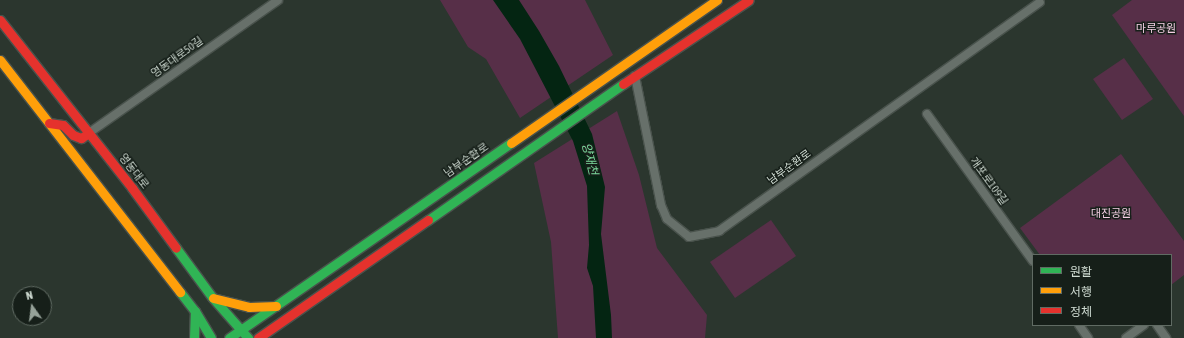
<!DOCTYPE html>
<meta charset="utf-8">
<style>
body{margin:0}
#map{position:relative;width:1184px;height:338px;overflow:hidden;background:#2b362e;font-family:"Asap Condensed","Noto Sans KR",sans-serif}
div>[style]{position:absolute}
.green>*{inset:0;background:#572f48}
.water>*{inset:0;background:#042512}
.roads{filter:drop-shadow(1px 0 #49524c) drop-shadow(-1px 0 #49524c) drop-shadow(0 1px #49524c) drop-shadow(0 -1px #49524c)}
.street>*{height:8px;margin:-4px;padding:0 4px;transform-origin:4px;border-radius:4px;background:#67706a}
.fast>*{height:9px;margin:-4.5px;padding:0 4.5px;transform-origin:4.5px;border-radius:4.5px;background:#30b455}
.slow>*{height:9px;margin:-4.5px;padding:0 4.5px;transform-origin:4.5px;border-radius:4.5px;background:#ff9f0a}
.jam>*{height:9px;margin:-4.5px;padding:0 4.5px;transform-origin:4.5px;border-radius:4.5px;background:#e5322d}
span{translate:-50% -50%;white-space:nowrap;text-align:center;line-height:1.15;-webkit-text-stroke:3px #161f19;paint-order:stroke}
.park-label{font-size:11px;color:#f4cee3}
.street-label{font-size:11px;color:#d0dcd3}
.water-label{font-size:12px;color:#7cda9d;font-style:italic}
.legend{position:absolute;left:1032px;top:254px;width:140px;height:72px;box-sizing:border-box;background:#161f19;border:1px solid #606b63;margin:0;padding:5px 7px;list-style:none;font-size:12px;color:#d0dcd3}
.legend li{display:flex;align-items:center;gap:8px;height:20px}
.legend b{width:20px;border:1px solid #606b63}
.north{position:absolute;left:12px;top:286px;width:40px;height:40px;box-sizing:border-box;background:#161f19;border:1px solid #606b63;border-radius:50%;rotate:346deg;font-size:11px;font-weight:700;line-height:16px;text-align:center;color:#d0dcd3}
.north::after{content:'';display:block;margin:auto;width:14px;height:18px;background:#96a299;clip-path:polygon(50% 0,100% 100%,50% 72%,0 100%)}
</style>
<div id="map">
<div class="green">
<i style="clip-path:polygon(440px 0,585px 0,613px 55px,520px 118px,486px 59px,468px 47px)"></i>
<i style="clip-path:polygon(1132px 0,1184px 0,1184px 116px,1112px 15px)"></i>
<i style="clip-path:polygon(1124px 58px,1153px 99px,1122px 120px,1093px 79px)"></i>
<i style="clip-path:polygon(617px 111px,639px 175px,657px 248px,707px 315px,705px 338px,558px 338px,551px 242px,534px 163px)"></i>
<i style="clip-path:polygon(1121px 154px,1184px 241px,1184px 275px,1171px 285px,1171px 255px,1040px 255px,1020px 228px)"></i>
<i style="clip-path:polygon(771px 220px,796px 256px,735px 298px,710px 262px)"></i>
</div>
<div class="water">
<i style="clip-path:polygon(493px 0,519px 0,539px 31px,559px 66px,592px 134px,605px 187px,601px 234px,611px 315px,612px 338px,596px 338px,593px 286px,587px 268px,589px 245px,587px 186px,573px 141px,520px 39px)"></i>
</div>
<div class="roads">
<div class="street">
<i style="left:635px;top:76px;width:132px;rotate:78.6deg"></i>
<i style="left:661px;top:205px;width:15px;rotate:67deg"></i>
<i style="left:667px;top:219px;width:28px;rotate:39deg"></i>
<i style="left:689px;top:237px;width:31px;rotate:-11deg"></i>
<i style="left:719px;top:231px;width:394px;rotate:-35.5deg"></i>
<i style="left:927px;top:114px;width:181px;rotate:54.2deg"></i>
<i style="left:89px;top:133px;width:231px;rotate:-35.1deg"></i>
<i style="left:1079px;top:325px;width:16px;rotate:55deg"></i>
<i style="left:1157px;top:325px;width:16px;rotate:55deg"></i>
<i style="left:1126px;top:338px;width:22px;rotate:-36deg"></i>
</div>
<div class="fast">
<i style="left:428px;top:220px;width:238px;rotate:-34.9deg"></i>
<i style="left:176px;top:248px;width:61px;rotate:53.7deg"></i>
<i style="left:212px;top:297px;width:55px;rotate:48.7deg"></i>
<i style="left:180px;top:292px;width:24px;rotate:52deg"></i>
<i style="left:195px;top:311px;width:31px;rotate:59deg"></i>
<i style="left:194px;top:338px;width:27px;rotate:-88deg"></i>
<i style="left:229px;top:338px;width:343px;rotate:-34.7deg"></i>
</div>
<div class="slow">
<i style="left:0;top:60px;width:294px;rotate:52.2deg"></i>
<i style="left:511px;top:143px;width:251px;rotate:-34.8deg"></i>
<i style="left:213px;top:298px;width:37px;rotate:14deg"></i>
<i style="left:249px;top:307px;width:27px;rotate:-2deg"></i>
</div>
<div class="jam">
<i style="left:0;top:20px;width:214px;rotate:51.8deg"></i>
<i style="left:132px;top:188px;width:74px;rotate:53.7deg"></i>
<i style="left:623px;top:84px;width:151px;rotate:-33.7deg"></i>
<i style="left:49px;top:123px;width:14px;rotate:8deg"></i>
<i style="left:63px;top:125px;width:14px;rotate:45deg"></i>
<i style="left:73px;top:135px;width:9px;rotate:21deg"></i>
<i style="left:81px;top:138px;width:9px;rotate:-32deg"></i>
<i style="left:258px;top:338px;width:207px;rotate:-34.8deg"></i>
</div>
</div>
<div class="park-label">
<span style="left:1156px;top:28px">마루공원</span>
<span style="left:1111px;top:213px">대진공원</span>
</div>
<div class="street-label">
<span style="left:177px;top:57px;rotate:-36deg">영동대로50길</span>
<span style="left:466px;top:160px;rotate:-35deg">남부순환로</span>
<span style="left:789px;top:167px;rotate:-36deg">남부순환로</span>
<span style="left:134px;top:171px;rotate:52deg">영동대로</span>
<span style="left:989px;top:181px;rotate:54deg">개포로109길</span>
</div>
<div class="water-label">
<span style="left:589px;top:159px;rotate:76deg">양재천</span>
</div>
<ul class="legend">
<li><b style="height:5px;background:#30b455"></b>원활</li>
<li><b style="height:5px;background:#ff9f0a"></b>서행</li>
<li><b style="height:5px;background:#e5322d"></b>정체</li>
</ul>
<div class="north">N</div>
</div>
